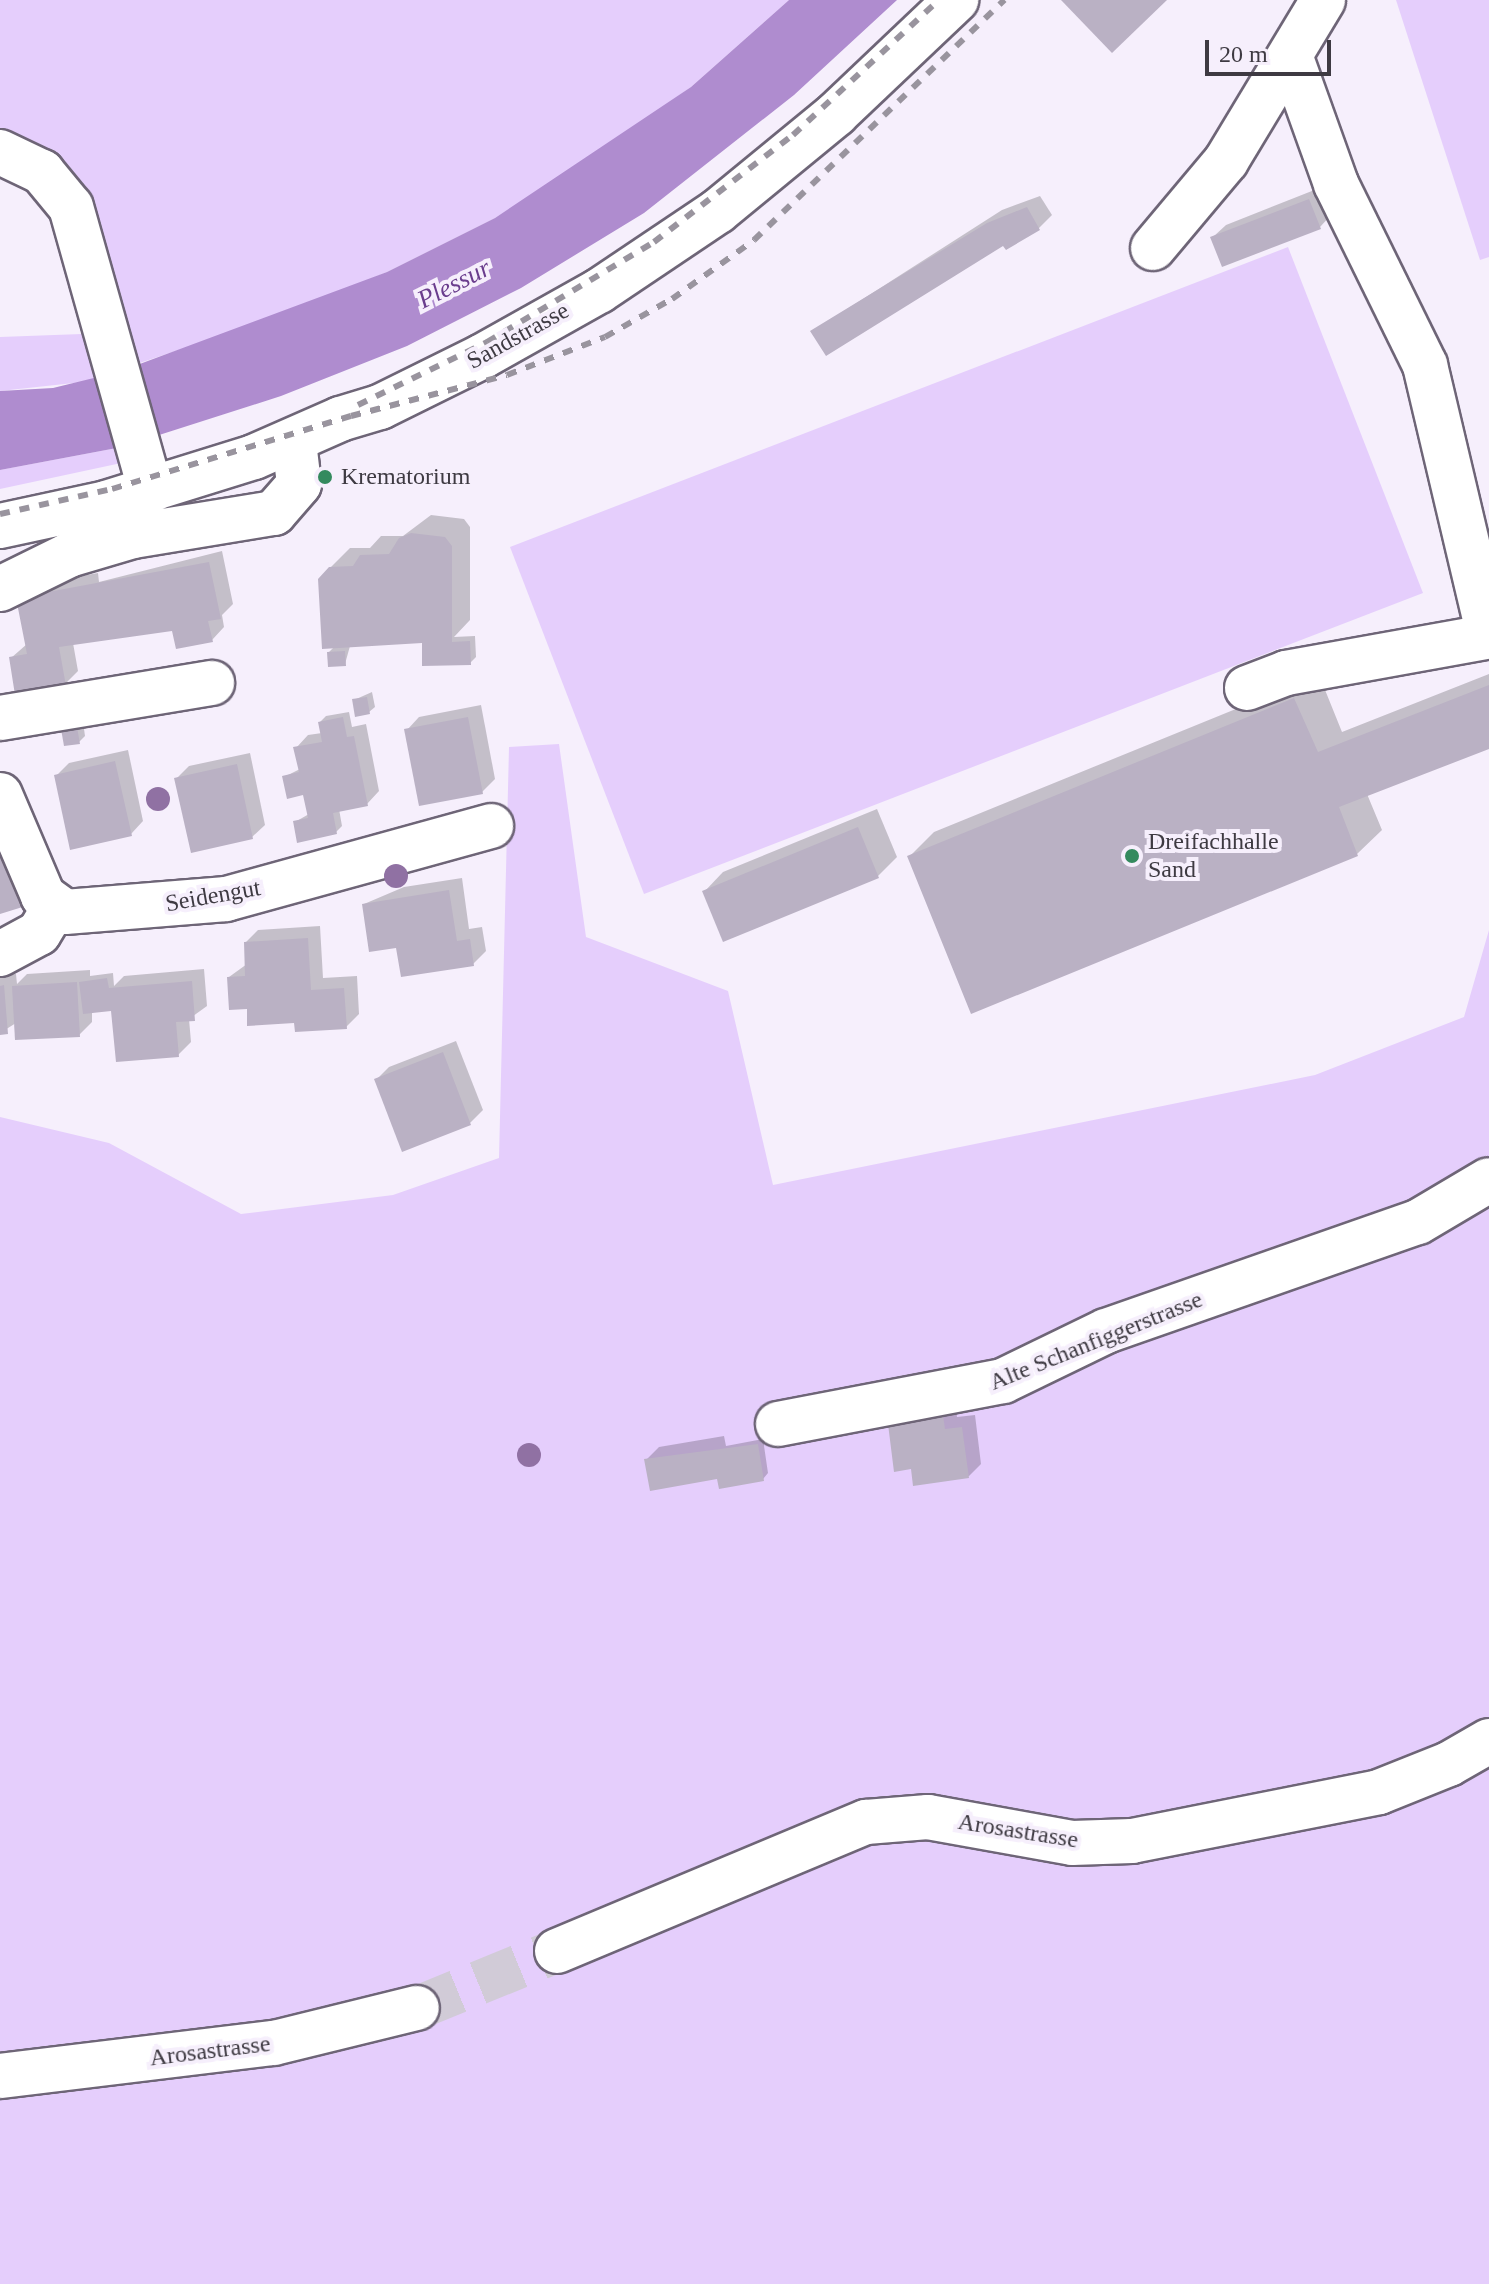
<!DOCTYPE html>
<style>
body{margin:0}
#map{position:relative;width:1489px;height:2284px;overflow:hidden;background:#f6effc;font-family:Georgia,serif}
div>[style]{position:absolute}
.green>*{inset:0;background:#e5cefc}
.water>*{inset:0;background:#af8ccf}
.shadow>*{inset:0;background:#0003}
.building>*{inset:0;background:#bab1c4}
.major-tunnel>*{height:44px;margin-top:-22px;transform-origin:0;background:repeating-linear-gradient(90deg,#d1cbd7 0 44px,transparent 0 66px)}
.roads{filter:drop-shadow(2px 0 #6e6577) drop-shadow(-2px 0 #6e6577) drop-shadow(0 2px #6e6577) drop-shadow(0 -2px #6e6577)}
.minor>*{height:44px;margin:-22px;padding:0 22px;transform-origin:22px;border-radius:22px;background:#fff}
.major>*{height:44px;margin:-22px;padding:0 22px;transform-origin:22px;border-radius:22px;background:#fff}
.rail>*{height:6px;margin-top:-3px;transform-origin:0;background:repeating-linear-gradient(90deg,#99949e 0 10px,transparent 0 20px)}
.trees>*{width:24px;height:24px;margin:-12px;border-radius:50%;background:#9071a3}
.dots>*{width:22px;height:22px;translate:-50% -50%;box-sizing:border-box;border:4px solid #f6effc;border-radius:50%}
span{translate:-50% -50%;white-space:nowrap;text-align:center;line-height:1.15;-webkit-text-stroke:8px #f6effc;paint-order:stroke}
.street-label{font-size:24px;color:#3e3a42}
.poi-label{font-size:24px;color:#3e3a42}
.left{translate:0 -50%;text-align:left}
.water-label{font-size:26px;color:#6a3d8d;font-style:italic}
.scale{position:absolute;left:1205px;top:40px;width:126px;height:36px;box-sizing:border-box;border:4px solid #3e3a42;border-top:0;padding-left:10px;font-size:24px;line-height:28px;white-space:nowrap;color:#3e3a42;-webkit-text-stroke:6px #f6effc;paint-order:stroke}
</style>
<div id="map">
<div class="green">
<i style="clip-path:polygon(0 0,789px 0,691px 87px,584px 163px,495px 218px,387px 272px,277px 317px,83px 382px,0 391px,0 337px,109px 333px,86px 244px,0 152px)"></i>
<i style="clip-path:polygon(1396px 0,1489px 0,1489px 257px,1480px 260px)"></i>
<i style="clip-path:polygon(1288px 247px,1423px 593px,644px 894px,510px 547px)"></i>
<i style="clip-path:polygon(122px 447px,126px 462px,0 489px,0 470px)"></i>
<i style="clip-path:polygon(559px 744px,586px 937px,728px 991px,773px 1185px,1315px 1075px,1464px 1017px,1489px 930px,1489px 2284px,0 2284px,0 1117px,109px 1143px,241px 1214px,393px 1195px,499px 1158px,509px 747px)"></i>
</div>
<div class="water">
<i style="clip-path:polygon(789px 0,897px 0,794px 95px,644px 213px,521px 288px,407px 346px,281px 396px,156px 436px,137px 365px,387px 272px,495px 218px,691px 87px)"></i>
<i style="clip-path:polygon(102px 376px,122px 447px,0 470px,0 391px,53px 388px)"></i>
</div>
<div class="shadow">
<i style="clip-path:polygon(1322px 187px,1332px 214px,1320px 227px,1213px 237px,1226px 225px)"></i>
<i style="clip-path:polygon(1040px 196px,1052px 215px,1039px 228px,813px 331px,1002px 210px)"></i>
<i style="clip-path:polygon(431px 515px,464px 519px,470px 527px,470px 620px,454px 637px,475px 636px,476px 657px,470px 663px,424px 641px,350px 646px,345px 664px,329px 652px,335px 646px,330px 568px,350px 548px,370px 548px,381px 536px,403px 536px)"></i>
<i style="clip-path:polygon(222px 551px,233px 604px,222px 615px,224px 627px,212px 640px,173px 629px,73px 643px,78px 671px,65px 684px,11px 658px,27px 644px,31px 585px,98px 573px,99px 582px)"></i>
<i style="clip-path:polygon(1489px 674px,1489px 746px,1367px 794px,1382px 830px,1357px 854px,909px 857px,934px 832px,1319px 675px,1342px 732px)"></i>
<i style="clip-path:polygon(372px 692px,375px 707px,369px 712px,354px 700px)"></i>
<i style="clip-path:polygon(481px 705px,495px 779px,482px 792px,407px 730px,419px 717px)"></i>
<i style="clip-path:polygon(349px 712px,352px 727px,366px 724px,379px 791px,367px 804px,339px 809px,342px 826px,336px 832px,295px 822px,309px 814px,304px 791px,284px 777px,300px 769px,296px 748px,308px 735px,322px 733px,320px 722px,326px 716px)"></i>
<i style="clip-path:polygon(83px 722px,85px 736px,79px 742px,63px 730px)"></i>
<i style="clip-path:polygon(128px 750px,143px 821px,131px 834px,56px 776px,69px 763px)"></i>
<i style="clip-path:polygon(250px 753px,265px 825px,252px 837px,176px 779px,189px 766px)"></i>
<i style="clip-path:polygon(877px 809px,897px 857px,878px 876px,704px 892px,723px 872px)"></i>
<i style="clip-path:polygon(462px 878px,469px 929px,482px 927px,486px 951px,473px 964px,398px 945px,364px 904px,404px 887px)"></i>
<i style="clip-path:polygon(320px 926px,323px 978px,357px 976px,359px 1014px,346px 1027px,296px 1021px,249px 1007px,229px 977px,247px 964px,246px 942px,258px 930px)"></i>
<i style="clip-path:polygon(204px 969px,207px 1006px,189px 1019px,191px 1042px,178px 1055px,113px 1008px,92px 1011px,92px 1022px,79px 1035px,16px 1023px,0 1033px,0 975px,16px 974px,17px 984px,27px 974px,90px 970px,90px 976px,113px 973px,114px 986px,124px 976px)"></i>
<i style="clip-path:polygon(456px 1041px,483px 1110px,470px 1123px,376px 1080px,389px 1067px)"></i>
<i style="clip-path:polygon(953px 1389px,957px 1417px,975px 1415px,981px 1464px,969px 1476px,915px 1484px)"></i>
<i style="clip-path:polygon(724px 1436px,726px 1446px,763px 1439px,768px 1473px,763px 1479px,646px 1460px,659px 1447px)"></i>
</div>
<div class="building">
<i style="clip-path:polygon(1061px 0,1167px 0,1112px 53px)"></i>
<i style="clip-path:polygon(1309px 199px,1321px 229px,1222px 267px,1210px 237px)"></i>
<i style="clip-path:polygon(1027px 207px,1040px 230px,1006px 250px,1003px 246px,826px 356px,810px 331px,987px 223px)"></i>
<i style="clip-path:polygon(411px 533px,445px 537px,452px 546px,452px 642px,470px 641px,471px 665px,422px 666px,422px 643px,322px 649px,318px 579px,329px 567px,353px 566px,360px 555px,389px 554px,399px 538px)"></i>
<i style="clip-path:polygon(209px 562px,221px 619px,208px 621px,213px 642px,176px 649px,172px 631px,59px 647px,66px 686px,15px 695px,9px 657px,27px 654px,16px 598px)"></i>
<i style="clip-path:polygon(345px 651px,346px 666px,328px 667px,327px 652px)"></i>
<i style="clip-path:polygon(1489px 685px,1489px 749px,1339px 807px,1358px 856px,971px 1014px,907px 856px,1294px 698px,1318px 752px)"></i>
<i style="clip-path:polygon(367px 697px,370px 714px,355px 717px,352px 699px)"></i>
<i style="clip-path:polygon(343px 717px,347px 737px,354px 736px,368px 806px,333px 813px,337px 834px,297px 843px,293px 821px,308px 818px,303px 795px,287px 799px,282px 776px,299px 772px,293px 747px,322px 742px,318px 722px)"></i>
<i style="clip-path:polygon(468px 717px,483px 794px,419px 806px,404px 729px)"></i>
<i style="clip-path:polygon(77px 727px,80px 744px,64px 746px,61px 729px)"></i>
<i style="clip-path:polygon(115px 761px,132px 836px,70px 850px,54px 775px)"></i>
<i style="clip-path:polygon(237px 764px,253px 839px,191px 853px,174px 778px)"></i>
<i style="clip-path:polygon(858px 827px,879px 878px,723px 942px,702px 891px)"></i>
<i style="clip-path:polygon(0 841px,29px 905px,0 914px)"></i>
<i style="clip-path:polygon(449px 890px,457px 941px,470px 939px,474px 966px,401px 977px,396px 948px,369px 952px,362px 904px)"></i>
<i style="clip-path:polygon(308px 938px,311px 990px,344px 988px,347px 1029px,295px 1032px,294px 1023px,247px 1026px,247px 1009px,229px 1010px,227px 977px,245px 976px,244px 942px)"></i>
<i style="clip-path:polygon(107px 978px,109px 988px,192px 981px,195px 1021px,176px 1022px,179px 1057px,116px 1062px,111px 1011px,83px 1014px,79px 982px)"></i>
<i style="clip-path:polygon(77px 982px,80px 1037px,15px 1040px,12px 986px)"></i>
<i style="clip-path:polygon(4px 985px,8px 1034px,0 1035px,0 986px)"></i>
<i style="clip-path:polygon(443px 1052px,471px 1125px,402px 1152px,374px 1079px)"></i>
<i style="clip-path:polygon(941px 1401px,945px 1429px,962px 1427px,969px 1478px,913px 1486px,911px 1469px,894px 1472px,886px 1408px)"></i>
<i style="clip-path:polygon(758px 1444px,764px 1481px,719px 1489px,717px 1479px,650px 1491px,644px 1459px)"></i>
</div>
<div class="major-tunnel">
<i style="left:417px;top:2008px;width:151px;rotate:-22.2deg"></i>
</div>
<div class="roads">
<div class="minor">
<i style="left:1291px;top:58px;width:134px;rotate:70.3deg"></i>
<i style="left:1336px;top:184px;width:202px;rotate:63.8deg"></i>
<i style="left:1425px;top:365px;width:278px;rotate:76.7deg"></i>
<i style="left:0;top:152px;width:47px;rotate:25.5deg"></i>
<i style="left:42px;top:172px;width:45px;rotate:50.4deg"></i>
<i style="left:71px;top:207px;width:295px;rotate:74.3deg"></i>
<i style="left:1153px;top:248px;width:114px;rotate:-50deg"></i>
<i style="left:1226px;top:161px;width:188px;rotate:-58.9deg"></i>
<i style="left:0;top:526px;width:108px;rotate:-12.2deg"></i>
<i style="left:106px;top:503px;width:155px;rotate:-17.3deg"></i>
<i style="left:254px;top:457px;width:94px;rotate:-23.8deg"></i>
<i style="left:340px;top:419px;width:42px;rotate:-16.7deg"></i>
<i style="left:380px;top:407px;width:115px;rotate:-26.3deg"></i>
<i style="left:483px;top:356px;width:133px;rotate:-29.3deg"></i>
<i style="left:599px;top:291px;width:143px;rotate:-33.9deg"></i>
<i style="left:718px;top:211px;width:153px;rotate:-39.4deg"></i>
<i style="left:836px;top:114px;width:166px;rotate:-43.5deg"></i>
<i style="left:0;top:589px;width:77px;rotate:-26.2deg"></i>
<i style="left:69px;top:555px;width:67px;rotate:-16.5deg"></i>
<i style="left:133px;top:536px;width:143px;rotate:-9.3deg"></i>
<i style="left:274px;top:513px;width:38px;rotate:-49deg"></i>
<i style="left:299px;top:484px;width:42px;rotate:-96.8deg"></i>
<i style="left:1247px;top:688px;width:42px;rotate:-21deg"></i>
<i style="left:1286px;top:673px;width:204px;rotate:-10.2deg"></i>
<i style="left:0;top:718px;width:215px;rotate:-9.4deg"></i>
<i style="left:0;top:795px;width:110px;rotate:66.9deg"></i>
<i style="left:43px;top:896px;width:27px;rotate:36deg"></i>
<i style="left:65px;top:912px;width:162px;rotate:-4.6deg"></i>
<i style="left:226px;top:899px;width:275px;rotate:-15.4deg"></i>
<i style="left:0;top:954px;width:44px;rotate:-28.3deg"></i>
<i style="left:39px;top:933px;width:29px;rotate:-59deg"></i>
<i style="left:778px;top:1424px;width:229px;rotate:-10.8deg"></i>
<i style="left:1003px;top:1381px;width:114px;rotate:-25.9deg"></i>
<i style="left:1106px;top:1331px;width:330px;rotate:-19.3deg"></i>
<i style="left:1418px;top:1222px;width:82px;rotate:-30.6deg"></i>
</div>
<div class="major">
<i style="left:557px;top:1951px;width:335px;rotate:-22.7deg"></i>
<i style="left:866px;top:1822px;width:62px;rotate:-4.6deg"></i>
<i style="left:928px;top:1817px;width:146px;rotate:10.2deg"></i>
<i style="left:1072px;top:1843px;width:60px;rotate:-1.9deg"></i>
<i style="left:1132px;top:1841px;width:252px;rotate:-11.2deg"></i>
<i style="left:1379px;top:1792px;width:75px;rotate:-21.8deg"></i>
<i style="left:1449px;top:1764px;width:46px;rotate:-29.9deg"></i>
<i style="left:0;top:2076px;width:276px;rotate:-6.9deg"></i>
<i style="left:274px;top:2043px;width:147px;rotate:-13.8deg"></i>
</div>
</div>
<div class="rail">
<i style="left:358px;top:405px;width:144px;rotate:-26deg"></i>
<i style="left:487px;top:342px;width:195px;rotate:-30.9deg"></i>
<i style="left:654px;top:242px;width:175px;rotate:-37.6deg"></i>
<i style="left:793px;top:135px;width:199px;rotate:-42.8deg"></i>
<i style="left:0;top:514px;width:115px;rotate:-12.6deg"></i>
<i style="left:112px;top:489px;width:250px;rotate:-17deg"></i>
<i style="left:351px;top:416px;width:161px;rotate:-14.7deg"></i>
<i style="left:507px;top:375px;width:105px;rotate:-21.2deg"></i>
<i style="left:605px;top:337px;width:77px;rotate:-29.6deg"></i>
<i style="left:672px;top:299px;width:101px;rotate:-35.7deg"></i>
<i style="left:754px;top:240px;width:347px;rotate:-43.8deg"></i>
</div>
<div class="trees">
<i style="left:158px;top:799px"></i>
<i style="left:396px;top:876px"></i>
<i style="left:529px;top:1455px"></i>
</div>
<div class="dots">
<i style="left:325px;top:477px;background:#348a5e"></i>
<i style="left:1132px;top:856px;background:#348a5e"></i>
</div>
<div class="street-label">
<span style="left:518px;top:336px;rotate:-29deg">Sandstrasse</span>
<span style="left:213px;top:896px;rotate:-10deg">Seidengut</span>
<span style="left:1096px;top:1341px;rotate:-22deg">Alte Schanfiggerstrasse</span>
<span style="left:1018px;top:1831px;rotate:9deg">Arosastrasse</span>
<span style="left:210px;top:2051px;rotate:-7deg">Arosastrasse</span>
</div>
<div class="poi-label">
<span class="left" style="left:341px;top:477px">Krematorium</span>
<span class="left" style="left:1148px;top:856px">Dreifachhalle<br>Sand</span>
</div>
<div class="water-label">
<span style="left:454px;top:284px;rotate:-27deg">Plessur</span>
</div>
<div class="scale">20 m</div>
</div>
